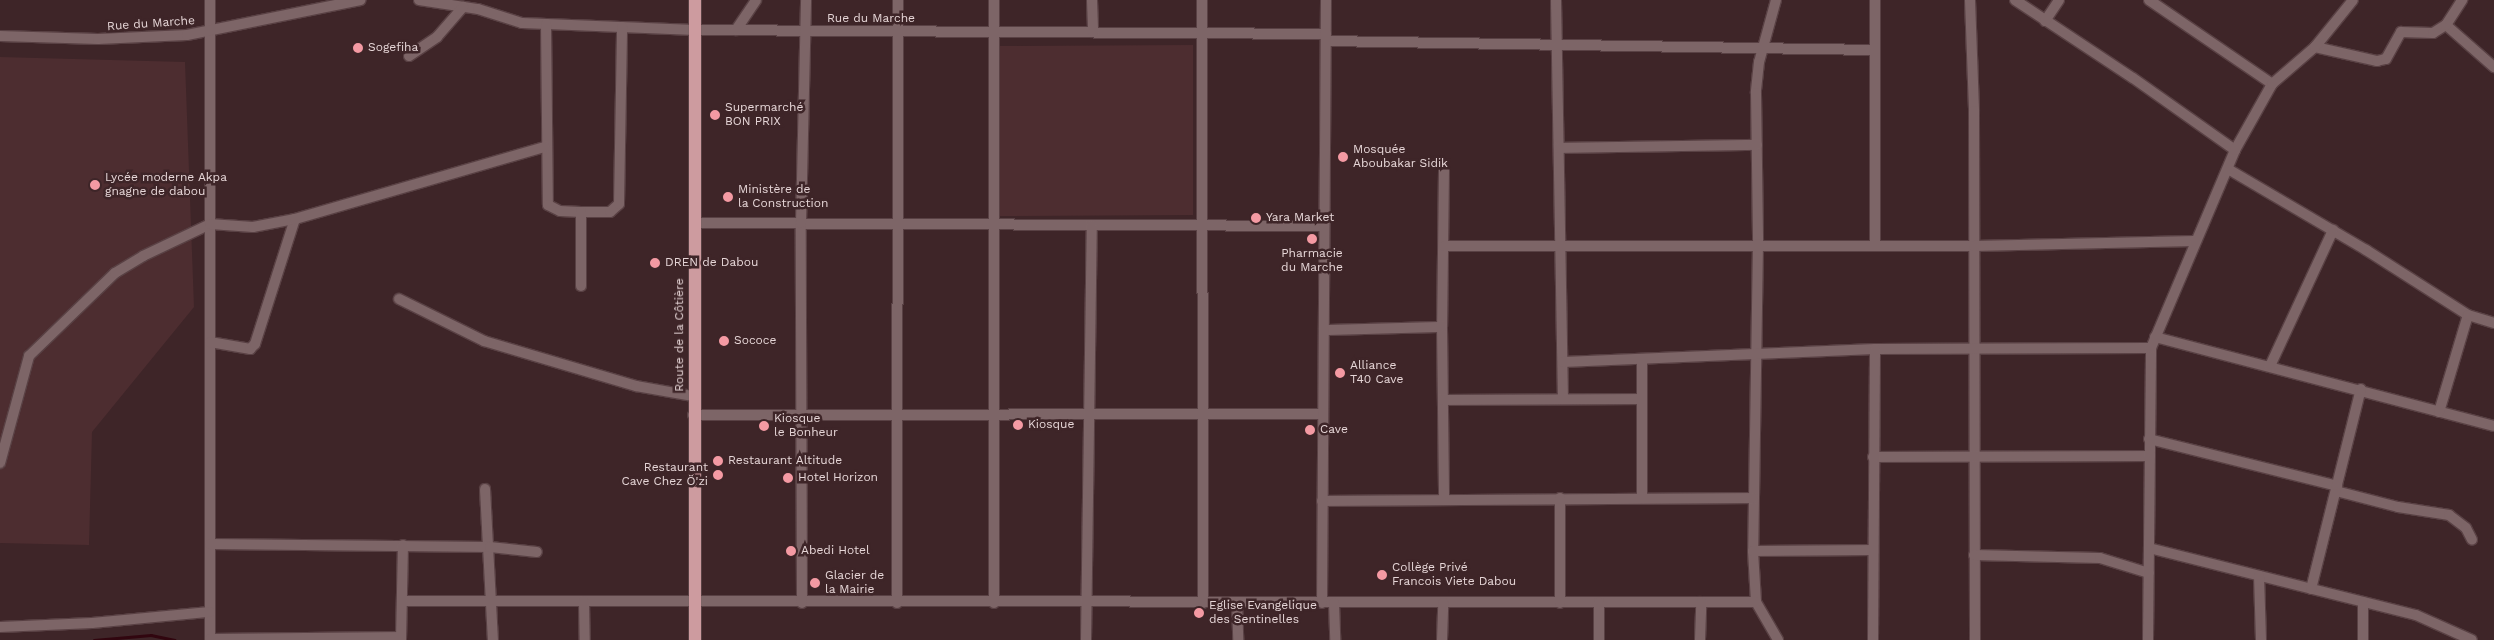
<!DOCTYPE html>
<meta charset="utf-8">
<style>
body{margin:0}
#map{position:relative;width:2494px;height:640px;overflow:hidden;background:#3e2528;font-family:"Work Sans",sans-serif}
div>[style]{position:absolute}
.built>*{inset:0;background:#4d2d30}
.stream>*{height:2.5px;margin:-1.25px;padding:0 1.25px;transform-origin:1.25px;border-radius:1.25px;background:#31060f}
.roads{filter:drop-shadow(1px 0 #594144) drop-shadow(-1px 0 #594144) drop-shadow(0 1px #594144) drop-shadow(0 -1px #594144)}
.minor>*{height:10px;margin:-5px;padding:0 5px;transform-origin:5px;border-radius:5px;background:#7d6567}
.primary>*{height:12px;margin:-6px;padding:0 6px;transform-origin:6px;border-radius:6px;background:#cd9b9f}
.dots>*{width:14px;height:14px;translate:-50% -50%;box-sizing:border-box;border:2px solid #3e2528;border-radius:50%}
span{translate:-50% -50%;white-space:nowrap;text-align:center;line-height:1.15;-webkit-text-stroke:5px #3e2528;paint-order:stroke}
.street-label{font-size:12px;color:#e6d6d7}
.poi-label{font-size:12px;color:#e6d6d7}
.left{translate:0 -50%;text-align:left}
.right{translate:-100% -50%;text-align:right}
</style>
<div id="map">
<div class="built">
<i style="clip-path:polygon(1193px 45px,1193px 215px,1000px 216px,1000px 46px)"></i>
<i style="clip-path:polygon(0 57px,185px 62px,194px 307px,92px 432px,89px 545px,0 543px)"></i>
</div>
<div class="stream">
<i style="left:94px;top:640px;width:57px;rotate:-5deg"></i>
<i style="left:151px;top:635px;width:24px;rotate:12deg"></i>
</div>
<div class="roads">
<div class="minor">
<i style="left:210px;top:0;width:640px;rotate:90deg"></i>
<i style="left:419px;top:0;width:60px;rotate:8.7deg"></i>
<i style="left:478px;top:9px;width:46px;rotate:17.7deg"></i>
<i style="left:522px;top:23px;width:173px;rotate:2.3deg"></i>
<i style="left:695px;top:30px;width:631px;rotate:0.36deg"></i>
<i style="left:994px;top:0;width:603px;rotate:90deg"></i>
<i style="left:1092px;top:0;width:32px;rotate:88deg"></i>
<i style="left:1202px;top:0;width:603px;rotate:89.9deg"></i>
<i style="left:1556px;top:0;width:399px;rotate:89deg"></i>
<i style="left:1776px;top:0;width:64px;rotate:105.3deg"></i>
<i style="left:1759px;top:62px;width:31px;rotate:96deg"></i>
<i style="left:1756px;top:93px;width:151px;rotate:89.2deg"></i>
<i style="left:1758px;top:244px;width:307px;rotate:90.9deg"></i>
<i style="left:1753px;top:551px;width:51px;rotate:86.6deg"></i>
<i style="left:1756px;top:602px;width:44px;rotate:59.9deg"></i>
<i style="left:1970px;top:0;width:111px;rotate:87.9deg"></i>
<i style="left:1974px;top:111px;width:529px;rotate:89.89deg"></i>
<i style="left:2015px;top:0;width:141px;rotate:33.5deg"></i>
<i style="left:2133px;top:78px;width:125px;rotate:35.2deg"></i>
<i style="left:2149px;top:0;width:149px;rotate:34.3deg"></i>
<i style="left:2045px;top:21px;width:25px;rotate:-56deg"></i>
<i style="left:546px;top:24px;width:181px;rotate:89.4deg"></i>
<i style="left:548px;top:205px;width:13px;rotate:27deg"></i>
<i style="left:560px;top:211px;width:21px;rotate:3deg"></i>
<i style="left:581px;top:212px;width:29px"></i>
<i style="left:610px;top:212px;width:12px;rotate:-42deg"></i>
<i style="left:619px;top:204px;width:177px;rotate:-89deg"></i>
<i style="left:2446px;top:25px;width:64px;rotate:41.2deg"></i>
<i style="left:736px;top:30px;width:36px;rotate:-56deg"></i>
<i style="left:0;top:36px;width:98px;rotate:1.8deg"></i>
<i style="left:98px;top:39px;width:89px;rotate:-2.6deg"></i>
<i style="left:187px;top:35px;width:177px;rotate:-11.4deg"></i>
<i style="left:1326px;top:41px;width:549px;rotate:0.94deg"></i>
<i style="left:2315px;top:47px;width:64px;rotate:12.7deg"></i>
<i style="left:2377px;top:61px;width:9px;rotate:-13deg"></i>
<i style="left:2386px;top:59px;width:31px;rotate:-61deg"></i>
<i style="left:2401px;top:32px;width:32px;rotate:2deg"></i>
<i style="left:2433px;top:33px;width:15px;rotate:-32deg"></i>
<i style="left:2446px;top:25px;width:30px;rotate:-57deg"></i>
<i style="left:409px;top:56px;width:34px;rotate:-34deg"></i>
<i style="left:437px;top:37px;width:40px;rotate:-49deg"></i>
<i style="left:1559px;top:148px;width:198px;rotate:-0.9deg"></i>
<i style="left:2228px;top:169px;width:160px;rotate:30.4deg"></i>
<i style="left:2366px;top:250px;width:121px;rotate:32.5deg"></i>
<i style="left:1444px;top:170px;width:157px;rotate:90.7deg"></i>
<i style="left:1442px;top:327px;width:171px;rotate:89.3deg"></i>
<i style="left:694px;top:223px;width:630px;rotate:0.27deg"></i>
<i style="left:1875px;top:244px;width:244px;rotate:-90deg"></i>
<i style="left:1444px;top:246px;width:530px"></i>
<i style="left:1974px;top:246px;width:220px;rotate:-1.3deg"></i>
<i style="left:581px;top:286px;width:74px;rotate:-90deg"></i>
<i style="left:399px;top:299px;width:95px;rotate:26.3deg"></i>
<i style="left:484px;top:341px;width:159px;rotate:16.5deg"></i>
<i style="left:636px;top:386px;width:58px;rotate:10deg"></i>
<i style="left:1324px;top:330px;width:118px;rotate:-1.5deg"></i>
<i style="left:2155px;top:337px;width:350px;rotate:14.7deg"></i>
<i style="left:210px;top:342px;width:41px;rotate:9.9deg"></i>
<i style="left:250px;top:349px;width:7px;rotate:-45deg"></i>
<i style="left:255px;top:344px;width:131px;rotate:-72.3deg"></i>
<i style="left:1563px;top:362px;width:312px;rotate:-2.4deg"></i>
<i style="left:1875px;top:349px;width:276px;rotate:-0.2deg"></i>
<i style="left:2270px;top:366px;width:150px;rotate:-65.1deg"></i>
<i style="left:1443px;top:400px;width:199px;rotate:-0.3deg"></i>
<i style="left:2439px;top:412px;width:101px;rotate:-73.4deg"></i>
<i style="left:2468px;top:315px;width:27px;rotate:17deg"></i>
<i style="left:693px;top:415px;width:630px;rotate:-0.09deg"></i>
<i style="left:2149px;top:439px;width:194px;rotate:14deg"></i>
<i style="left:1873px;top:457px;width:277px;rotate:-0.2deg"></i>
<i style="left:0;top:463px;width:111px;rotate:-74.8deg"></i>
<i style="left:29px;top:356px;width:120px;rotate:-44deg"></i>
<i style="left:115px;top:273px;width:33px;rotate:-31deg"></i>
<i style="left:143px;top:256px;width:74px;rotate:-25.5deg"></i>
<i style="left:210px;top:224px;width:43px;rotate:4deg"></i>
<i style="left:253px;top:227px;width:43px;rotate:-10.8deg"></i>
<i style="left:295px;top:219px;width:260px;rotate:-16.1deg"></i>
<i style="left:485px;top:489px;width:151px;rotate:87deg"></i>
<i style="left:2336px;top:491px;width:64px;rotate:14.5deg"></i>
<i style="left:2398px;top:507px;width:52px;rotate:8.9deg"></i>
<i style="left:2449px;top:515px;width:21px;rotate:37deg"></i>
<i style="left:2466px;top:528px;width:13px;rotate:63deg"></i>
<i style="left:1642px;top:497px;width:137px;rotate:-90deg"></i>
<i style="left:1322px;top:501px;width:431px;rotate:-0.4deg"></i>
<i style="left:210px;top:544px;width:280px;rotate:0.6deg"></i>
<i style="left:490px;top:547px;width:47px;rotate:6.1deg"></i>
<i style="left:2149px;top:548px;width:275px;rotate:14.1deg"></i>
<i style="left:2416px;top:615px;width:61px;rotate:24.1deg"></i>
<i style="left:1753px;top:551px;width:120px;rotate:-0.5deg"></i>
<i style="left:1974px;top:555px;width:126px;rotate:1.4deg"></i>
<i style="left:2100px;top:558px;width:51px;rotate:17deg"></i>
<i style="left:2259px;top:576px;width:64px;rotate:88.2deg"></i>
<i style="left:2311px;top:589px;width:206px;rotate:-76deg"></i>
<i style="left:402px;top:601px;width:1354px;rotate:0.04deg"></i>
<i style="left:584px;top:601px;width:39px;rotate:89deg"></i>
<i style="left:1599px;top:602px;width:38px;rotate:90deg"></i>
<i style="left:2363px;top:602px;width:38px;rotate:90deg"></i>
<i style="left:802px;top:603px;width:380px;rotate:-90.2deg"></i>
<i style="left:801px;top:223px;width:223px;rotate:-88.7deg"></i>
<i style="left:897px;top:603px;width:603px;rotate:-89.9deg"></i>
<i style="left:1237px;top:603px;width:37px;rotate:88deg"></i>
<i style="left:1322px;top:603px;width:603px;rotate:-89.62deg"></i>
<i style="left:1334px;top:603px;width:37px;rotate:88deg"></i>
<i style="left:1560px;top:603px;width:105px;rotate:-90deg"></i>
<i style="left:0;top:627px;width:92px;rotate:-2.5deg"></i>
<i style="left:92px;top:623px;width:118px;rotate:-5.4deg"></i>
<i style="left:210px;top:639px;width:191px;rotate:-0.6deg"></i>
<i style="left:401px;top:640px;width:95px;rotate:-88.8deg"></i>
<i style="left:1086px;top:640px;width:415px;rotate:-89.2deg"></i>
<i style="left:1442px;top:640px;width:37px;rotate:-88deg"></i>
<i style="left:1700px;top:640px;width:38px;rotate:-88deg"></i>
<i style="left:1873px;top:640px;width:291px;rotate:-89.6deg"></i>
<i style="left:2148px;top:640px;width:292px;rotate:-89.4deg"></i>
<i style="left:2151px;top:348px;width:215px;rotate:-67deg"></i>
<i style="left:2235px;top:150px;width:76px;rotate:-60.7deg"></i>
<i style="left:2272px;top:84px;width:57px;rotate:-40.7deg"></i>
<i style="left:2315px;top:47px;width:60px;rotate:-51deg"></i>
</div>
<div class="primary">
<i style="left:695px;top:640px;width:640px;rotate:-90deg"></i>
</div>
</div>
<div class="dots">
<i style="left:358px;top:48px;background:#f49aa3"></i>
<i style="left:715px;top:115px;background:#f49aa3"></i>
<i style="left:1343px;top:157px;background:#f49aa3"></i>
<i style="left:95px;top:185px;background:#f49aa3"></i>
<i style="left:728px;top:197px;background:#f49aa3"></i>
<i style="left:1256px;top:218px;background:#f49aa3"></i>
<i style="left:1312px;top:239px;background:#f49aa3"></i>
<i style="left:655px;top:263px;background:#f49aa3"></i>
<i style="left:724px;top:341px;background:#f49aa3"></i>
<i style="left:1340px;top:373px;background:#f49aa3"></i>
<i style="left:1018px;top:425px;background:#f49aa3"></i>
<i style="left:764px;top:426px;background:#f49aa3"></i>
<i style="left:1310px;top:430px;background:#f49aa3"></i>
<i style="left:718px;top:461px;background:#f49aa3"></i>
<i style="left:718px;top:475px;background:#f49aa3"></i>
<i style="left:788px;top:478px;background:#f49aa3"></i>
<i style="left:791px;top:551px;background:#f49aa3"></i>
<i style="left:1382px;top:575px;background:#f49aa3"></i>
<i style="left:815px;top:583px;background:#f49aa3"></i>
<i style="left:1199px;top:613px;background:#f49aa3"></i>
</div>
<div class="street-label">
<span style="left:871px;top:19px">Rue du Marche</span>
<span style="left:151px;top:24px;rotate:-4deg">Rue du Marche</span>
<span style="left:680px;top:335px;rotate:-90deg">Route de la Côtière</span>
</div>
<div class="poi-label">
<span class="left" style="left:368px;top:48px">Sogefiha</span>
<span class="left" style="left:725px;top:115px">Supermarché<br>BON PRIX</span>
<span class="left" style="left:1353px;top:157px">Mosquée<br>Aboubakar Sidik</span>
<span class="left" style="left:105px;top:185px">Lycée moderne Akpa<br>gnagne de dabou</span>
<span class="left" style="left:738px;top:197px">Ministère de<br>la Construction</span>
<span class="left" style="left:1266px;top:218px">Yara Market</span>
<span style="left:1312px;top:261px">Pharmacie<br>du Marche</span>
<span class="left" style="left:665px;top:263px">DREN de Dabou</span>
<span class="left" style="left:734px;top:341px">Sococe</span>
<span class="left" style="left:1350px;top:373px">Alliance<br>T40 Cave</span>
<span class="left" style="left:774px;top:426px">Kiosque<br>le Bonheur</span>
<span class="left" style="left:1028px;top:425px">Kiosque</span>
<span class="left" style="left:1320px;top:430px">Cave</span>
<span class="left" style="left:728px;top:461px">Restaurant Altitude</span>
<span class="right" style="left:708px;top:475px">Restaurant<br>Cave Chez Ö'zi</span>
<span class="left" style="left:798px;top:478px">Hotel Horizon</span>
<span class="left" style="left:801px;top:551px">Abedi Hotel</span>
<span class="left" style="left:1392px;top:575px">Collège Privé<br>Francois Viete Dabou</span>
<span class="left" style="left:825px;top:583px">Glacier de<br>la Mairie</span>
<span class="left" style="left:1209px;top:613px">Eglise Evangelique<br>des Sentinelles</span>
</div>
</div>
